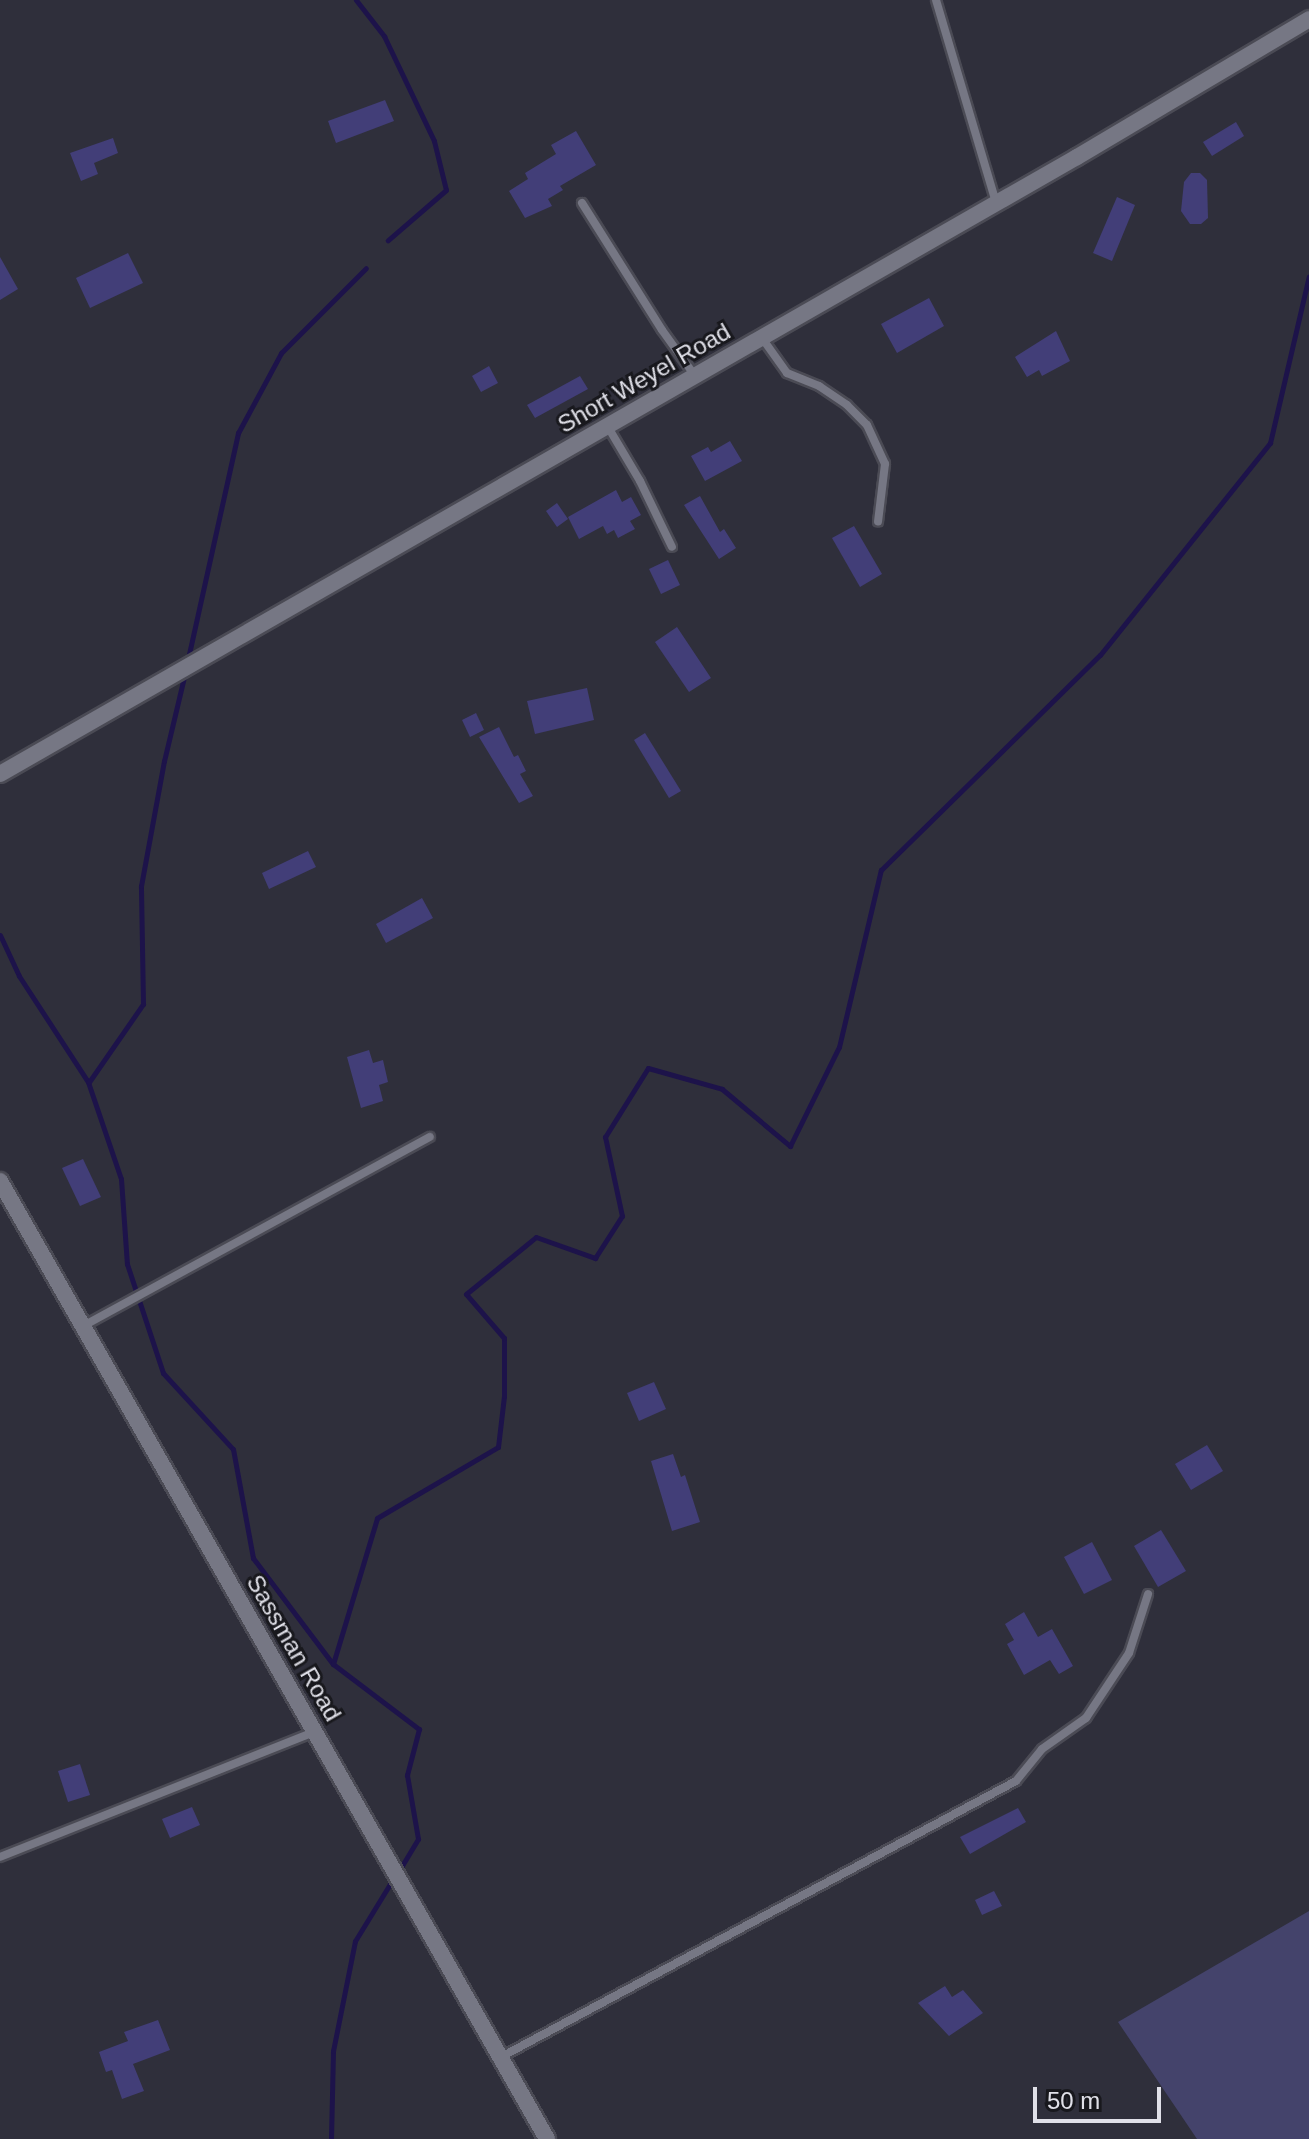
<!DOCTYPE html>
<style>
body{margin:0}
#map{position:relative;width:1309px;height:2139px;overflow:hidden;background:#2f2f3b;font-family:Helvetica,sans-serif}
div>[style]{position:absolute}
.green>*{inset:0;background:#44436b}
.stream>*{height:5px;margin:-2.5px;padding:0 2.5px;transform-origin:2.5px;border-radius:2.5px;background:#1d134a}
.building>*{inset:0;background:#423e78}
.roads{filter:drop-shadow(2px 0 #4b4b55) drop-shadow(-2px 0 #4b4b55) drop-shadow(0 2px #4b4b55) drop-shadow(0 -2px #4b4b55)}
.service>*{height:8px;margin:-4px;padding:0 4px;transform-origin:4px;border-radius:4px;background:#767784}
.minor>*{height:16px;margin:-8px;padding:0 8px;transform-origin:8px;border-radius:8px;background:#767784}
span{translate:-50% -50%;white-space:nowrap;text-align:center;line-height:1.15;-webkit-text-stroke:6px #18181d;paint-order:stroke}
.street-label{font-size:24px;color:#e0e0e8}
.scale{position:absolute;left:1033px;top:2087px;width:128px;height:36px;box-sizing:border-box;border:4px solid #e0e0e8;border-top:0;padding-left:10px;font-size:24px;line-height:28px;white-space:nowrap;color:#e0e0e8;-webkit-text-stroke:6px #18181d;paint-order:stroke}
</style>
<div id="map">
<div class="green">
<i style="clip-path:polygon(1309px 1911px,1309px 2139px,1197px 2139px,1118px 2022px)"></i>
</div>
<div class="stream">
<i style="left:356px;top:0;width:46px;rotate:52.1deg"></i>
<i style="left:384px;top:36px;width:116px;rotate:64.5deg"></i>
<i style="left:434px;top:141px;width:50px;rotate:76.2deg"></i>
<i style="left:446px;top:190px;width:77px;rotate:139.2deg"></i>
<i style="left:187px;top:663px;width:236px;rotate:-77.5deg"></i>
<i style="left:238px;top:433px;width:91px;rotate:-61.7deg"></i>
<i style="left:281px;top:353px;width:120px;rotate:-45deg"></i>
<i style="left:0;top:935px;width:45px;rotate:65.1deg"></i>
<i style="left:19px;top:976px;width:126px;rotate:56.9deg"></i>
<i style="left:88px;top:1082px;width:102px;rotate:71.2deg"></i>
<i style="left:121px;top:1179px;width:85px;rotate:86deg"></i>
<i style="left:127px;top:1264px;width:115px;rotate:71.7deg"></i>
<i style="left:163px;top:1373px;width:103px;rotate:47.4deg"></i>
<i style="left:233px;top:1449px;width:111px;rotate:79.6deg"></i>
<i style="left:253px;top:1558px;width:133px;rotate:53deg"></i>
<i style="left:333px;top:1664px;width:108px;rotate:37.1deg"></i>
<i style="left:419px;top:1729px;width:48px;rotate:104.6deg"></i>
<i style="left:407px;top:1775px;width:65px;rotate:80.2deg"></i>
<i style="left:418px;top:1839px;width:37px;rotate:121deg"></i>
<i style="left:89px;top:1082px;width:95px;rotate:-55.3deg"></i>
<i style="left:143px;top:1004px;width:118px;rotate:-91deg"></i>
<i style="left:141px;top:886px;width:127px;rotate:-79.6deg"></i>
<i style="left:164px;top:761px;width:90px;rotate:-76.6deg"></i>
<i style="left:333px;top:1664px;width:152px;rotate:-73.2deg"></i>
<i style="left:377px;top:1518px;width:140px;rotate:-30.4deg"></i>
<i style="left:498px;top:1447px;width:51px;rotate:-83.3deg"></i>
<i style="left:504px;top:1396px;width:58px;rotate:-90deg"></i>
<i style="left:504px;top:1338px;width:58px;rotate:-130.8deg"></i>
<i style="left:466px;top:1294px;width:90px;rotate:-39.2deg"></i>
<i style="left:536px;top:1237px;width:63px;rotate:19.6deg"></i>
<i style="left:595px;top:1258px;width:50px;rotate:-57.3deg"></i>
<i style="left:622px;top:1216px;width:81px;rotate:-102.1deg"></i>
<i style="left:605px;top:1137px;width:81px;rotate:-58.1deg"></i>
<i style="left:648px;top:1068px;width:77px;rotate:15.8deg"></i>
<i style="left:722px;top:1089px;width:89px;rotate:40deg"></i>
<i style="left:790px;top:1146px;width:110px;rotate:-63.7deg"></i>
<i style="left:839px;top:1047px;width:182px;rotate:-76.7deg"></i>
<i style="left:881px;top:870px;width:307px;rotate:-44.5deg"></i>
<i style="left:1100px;top:655px;width:272px;rotate:-51.3deg"></i>
<i style="left:1270px;top:443px;width:171px;rotate:-76.9deg"></i>
<i style="left:331px;top:2139px;width:88px;rotate:-88.7deg"></i>
<i style="left:333px;top:2051px;width:112px;rotate:-78.7deg"></i>
<i style="left:355px;top:1941px;width:73px;rotate:-58.5deg"></i>
</div>
<div class="building">
<i style="clip-path:polygon(385px 100px,394px 121px,336px 143px,328px 121px)"></i>
<i style="clip-path:polygon(1236px 122px,1244px 136px,1212px 156px,1203px 142px)"></i>
<i style="clip-path:polygon(576px 131px,596px 165px,560px 186px,563px 190px,548px 199px,552px 206px,525px 218px,509px 191px,528px 179px,525px 173px,556px 154px,551px 145px)"></i>
<i style="clip-path:polygon(113px 138px,118px 153px,94px 163px,98px 174px,81px 181px,70px 153px)"></i>
<i style="clip-path:polygon(1191px 173px,1200px 173px,1207px 180px,1208px 218px,1201px 224px,1190px 224px,1181px 211px,1184px 182px)"></i>
<i style="clip-path:polygon(1117px 197px,1135px 205px,1112px 261px,1093px 253px)"></i>
<i style="clip-path:polygon(128px 253px,143px 283px,90px 308px,76px 278px)"></i>
<i style="clip-path:polygon(0 257px,18px 289px,0 300px)"></i>
<i style="clip-path:polygon(929px 298px,944px 326px,897px 353px,881px 324px)"></i>
<i style="clip-path:polygon(1056px 331px,1070px 361px,1042px 376px,1039px 370px,1027px 377px,1015px 357px)"></i>
<i style="clip-path:polygon(489px 366px,498px 383px,481px 392px,472px 376px)"></i>
<i style="clip-path:polygon(580px 376px,588px 389px,535px 418px,527px 405px)"></i>
<i style="clip-path:polygon(730px 441px,742px 461px,705px 481px,691px 456px,708px 447px,711px 452px)"></i>
<i style="clip-path:polygon(616px 490px,622px 502px,631px 497px,641px 515px,630px 521px,635px 529px,618px 538px,614px 530px,607px 534px,603px 526px,579px 539px,568px 517px)"></i>
<i style="clip-path:polygon(700px 496px,720px 532px,724px 529px,736px 548px,719px 559px,684px 505px)"></i>
<i style="clip-path:polygon(557px 503px,568px 519px,557px 527px,546px 511px)"></i>
<i style="clip-path:polygon(854px 526px,882px 574px,860px 587px,832px 538px)"></i>
<i style="clip-path:polygon(668px 560px,680px 585px,661px 594px,649px 569px)"></i>
<i style="clip-path:polygon(677px 627px,711px 678px,689px 692px,655px 642px)"></i>
<i style="clip-path:polygon(587px 688px,594px 720px,535px 734px,527px 701px)"></i>
<i style="clip-path:polygon(476px 713px,484px 730px,470px 737px,462px 720px)"></i>
<i style="clip-path:polygon(499px 727px,514px 757px,518px 755px,526px 771px,520px 774px,533px 796px,519px 803px,479px 737px)"></i>
<i style="clip-path:polygon(645px 733px,681px 791px,669px 798px,634px 740px)"></i>
<i style="clip-path:polygon(308px 851px,316px 867px,269px 889px,262px 873px)"></i>
<i style="clip-path:polygon(422px 898px,433px 918px,386px 943px,376px 924px)"></i>
<i style="clip-path:polygon(369px 1050px,373px 1063px,383px 1060px,388px 1082px,379px 1085px,383px 1101px,361px 1108px,347px 1057px)"></i>
<i style="clip-path:polygon(83px 1159px,101px 1197px,80px 1206px,62px 1168px)"></i>
<i style="clip-path:polygon(654px 1382px,666px 1409px,639px 1421px,627px 1393px)"></i>
<i style="clip-path:polygon(1207px 1445px,1223px 1471px,1191px 1490px,1175px 1464px)"></i>
<i style="clip-path:polygon(673px 1454px,681px 1477px,685px 1475px,700px 1522px,672px 1531px,651px 1461px)"></i>
<i style="clip-path:polygon(1161px 1530px,1186px 1571px,1158px 1587px,1134px 1546px)"></i>
<i style="clip-path:polygon(1092px 1542px,1112px 1580px,1084px 1594px,1064px 1557px)"></i>
<i style="clip-path:polygon(1024px 1612px,1038px 1637px,1052px 1629px,1073px 1666px,1059px 1674px,1050px 1660px,1024px 1675px,1007px 1644px,1014px 1640px,1005px 1624px)"></i>
<i style="clip-path:polygon(80px 1764px,90px 1795px,68px 1802px,58px 1771px)"></i>
<i style="clip-path:polygon(192px 1807px,200px 1825px,170px 1838px,162px 1819px)"></i>
<i style="clip-path:polygon(1018px 1808px,1026px 1822px,970px 1854px,960px 1837px)"></i>
<i style="clip-path:polygon(994px 1891px,1002px 1906px,982px 1915px,975px 1900px)"></i>
<i style="clip-path:polygon(945px 1986px,952px 1997px,963px 1990px,983px 2013px,949px 2036px,918px 2003px)"></i>
<i style="clip-path:polygon(158px 2020px,170px 2050px,133px 2064px,144px 2091px,122px 2099px,112px 2070px,106px 2072px,99px 2052px,128px 2041px,124px 2032px)"></i>
</div>
<div class="roads">
<div class="service">
<i style="left:936px;top:0;width:211px;rotate:73.5deg"></i>
<i style="left:582px;top:203px;width:150px;rotate:57.8deg"></i>
<i style="left:662px;top:330px;width:57px;rotate:54.3deg"></i>
<i style="left:762px;top:338px;width:43px;rotate:54.5deg"></i>
<i style="left:787px;top:373px;width:35px;rotate:22deg"></i>
<i style="left:819px;top:386px;width:34px;rotate:34deg"></i>
<i style="left:847px;top:405px;width:28px;rotate:45deg"></i>
<i style="left:867px;top:425px;width:43px;rotate:65.2deg"></i>
<i style="left:885px;top:464px;width:58px;rotate:96.9deg"></i>
<i style="left:608px;top:427px;width:63px;rotate:59.3deg"></i>
<i style="left:640px;top:481px;width:73px;rotate:64.1deg"></i>
<i style="left:83px;top:1326px;width:395px;rotate:-28.6deg"></i>
<i style="left:0;top:1857px;width:338px;rotate:-21.7deg"></i>
<i style="left:501px;top:2057px;width:584px;rotate:-28.19deg"></i>
<i style="left:1016px;top:1781px;width:41px;rotate:-50.9deg"></i>
<i style="left:1042px;top:1749px;width:54px;rotate:-35.2deg"></i>
<i style="left:1086px;top:1718px;width:78px;rotate:-56.5deg"></i>
<i style="left:1129px;top:1653px;width:62px;rotate:-72.1deg"></i>
</div>
<div class="minor">
<i style="left:0;top:774px;width:1241px;rotate:-29.81deg"></i>
<i style="left:1077px;top:157px;width:270px;rotate:-30.7deg"></i>
<i style="left:0;top:1181px;width:1103px;rotate:60.27deg"></i>
</div>
</div>
<div class="street-label">
<span style="left:644px;top:378px;rotate:-30deg">Short Weyel Road</span>
<span style="left:294px;top:1648px;rotate:60deg">Sassman Road</span>
</div>
<div class="scale">50 m</div>
</div>
